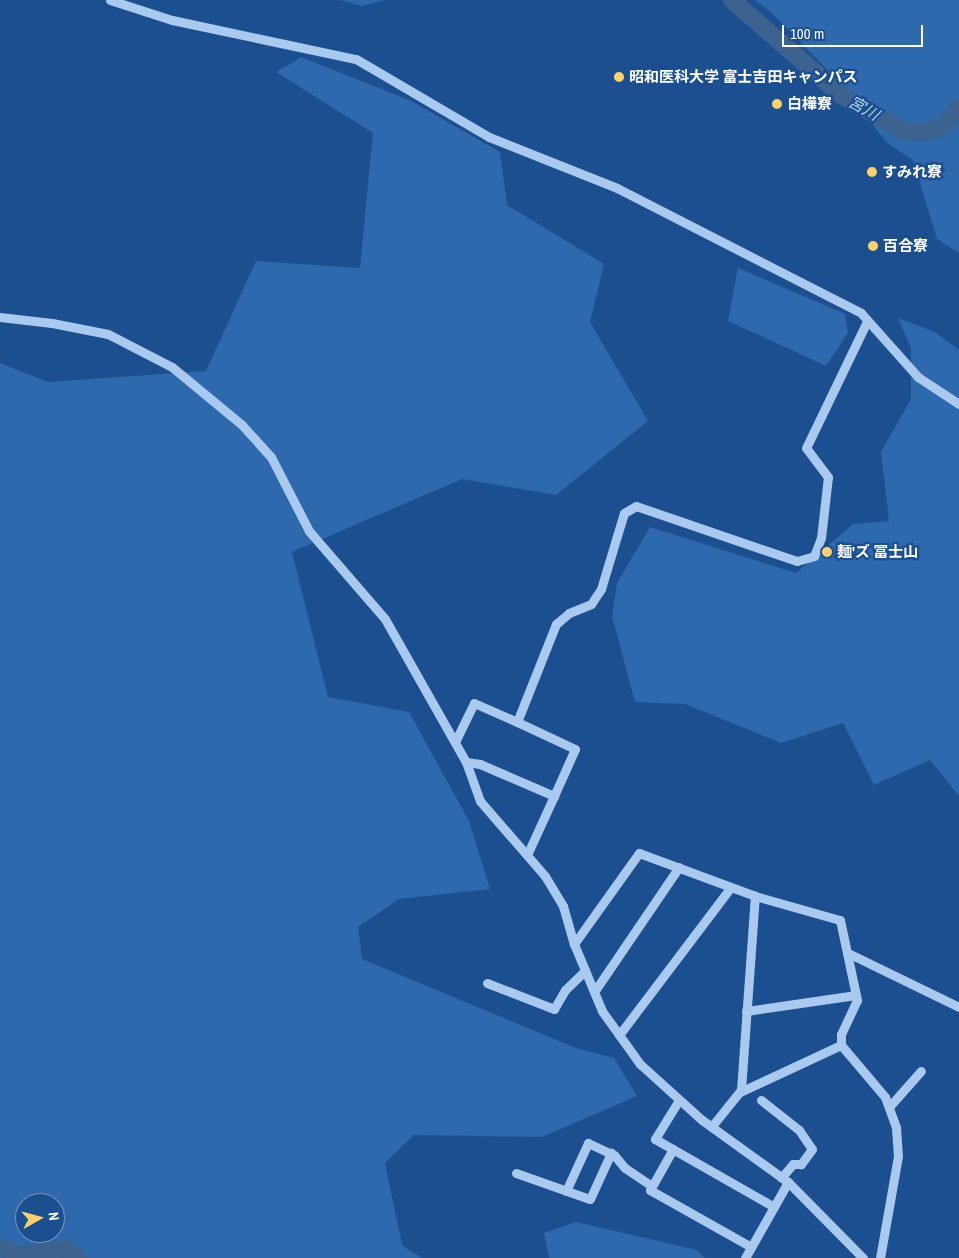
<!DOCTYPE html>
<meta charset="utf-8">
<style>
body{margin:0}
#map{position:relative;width:959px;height:1258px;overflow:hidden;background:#1b4f8f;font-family:"Archivo Narrow","Noto Sans JP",sans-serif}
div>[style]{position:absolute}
.green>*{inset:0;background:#2e69ad}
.river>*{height:18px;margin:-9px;padding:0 9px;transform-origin:9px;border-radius:9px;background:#3c6290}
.minor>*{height:9px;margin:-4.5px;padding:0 4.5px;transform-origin:4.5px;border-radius:4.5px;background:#a9c9ee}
.dots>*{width:14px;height:14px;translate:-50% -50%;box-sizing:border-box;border:2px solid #1b4f8f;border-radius:50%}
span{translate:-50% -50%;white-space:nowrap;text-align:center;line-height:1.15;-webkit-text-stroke:4.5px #1b4f8f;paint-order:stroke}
.poi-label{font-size:15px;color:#fff;font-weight:700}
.left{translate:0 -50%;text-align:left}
.water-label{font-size:16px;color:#b5d3f5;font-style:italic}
.north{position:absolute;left:15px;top:1193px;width:50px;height:50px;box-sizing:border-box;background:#1b4f8f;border:1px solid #7695bc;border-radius:50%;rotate:83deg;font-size:14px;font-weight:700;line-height:20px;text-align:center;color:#fff}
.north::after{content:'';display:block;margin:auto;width:18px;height:22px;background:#ffd166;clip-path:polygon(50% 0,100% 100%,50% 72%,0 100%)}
.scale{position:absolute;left:782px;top:25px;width:141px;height:22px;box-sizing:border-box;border:2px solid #fff;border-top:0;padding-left:6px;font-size:15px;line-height:18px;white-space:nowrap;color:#fff;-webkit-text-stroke:4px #1b4f8f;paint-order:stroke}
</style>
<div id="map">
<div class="green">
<i style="clip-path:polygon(340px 0,386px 0,362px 6px)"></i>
<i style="clip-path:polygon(755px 0,959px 0,959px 253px,937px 239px,913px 160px,887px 143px,841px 84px,772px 13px)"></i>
<i style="clip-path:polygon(evenodd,301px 57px,409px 100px,500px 152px,507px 205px,604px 264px,590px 322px,648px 421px,556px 495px,462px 479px,292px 552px,328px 697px,409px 712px,469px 821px,490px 889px,399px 899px,358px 927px,362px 959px,576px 1048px,614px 1058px,637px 1096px,542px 1137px,414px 1135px,385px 1163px,402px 1245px,422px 1258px,0 1258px,0 363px,48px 382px,206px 371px,256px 261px,360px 268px,373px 133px,276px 72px,301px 57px,25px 1203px,55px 1203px,55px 1233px,25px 1233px,25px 1203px)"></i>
<i style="clip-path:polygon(738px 268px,845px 314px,848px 333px,826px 366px,728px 321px)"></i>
<i style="clip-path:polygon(898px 318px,935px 332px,959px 350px,959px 796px,930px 760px,874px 785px,843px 723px,781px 743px,685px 704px,635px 702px,612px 616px,617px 583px,650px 527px,796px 573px,853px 524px,889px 521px,881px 452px,911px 399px,911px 348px)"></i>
<i style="clip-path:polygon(576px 1222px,697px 1250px,705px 1258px,549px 1258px,544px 1233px)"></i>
</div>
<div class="river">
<i style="left:732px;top:0;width:145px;rotate:41.1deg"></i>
<i style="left:841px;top:95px;width:72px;rotate:30.1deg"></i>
<i style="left:903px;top:131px;width:19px;rotate:3deg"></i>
<i style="left:922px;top:132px;width:20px;rotate:-11deg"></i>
<i style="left:942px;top:128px;width:26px;rotate:-50deg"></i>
<i style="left:0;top:1247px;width:22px;rotate:22deg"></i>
<i style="left:20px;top:1255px;width:47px;rotate:-7.3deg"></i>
<i style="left:67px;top:1249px;width:14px;rotate:39deg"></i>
</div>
<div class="minor">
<i style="left:110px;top:0;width:65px;rotate:17.9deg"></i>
<i style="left:172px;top:20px;width:188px;rotate:12deg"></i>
<i style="left:356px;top:59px;width:154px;rotate:30.4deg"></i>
<i style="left:489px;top:137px;width:138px;rotate:21.7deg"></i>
<i style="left:617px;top:188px;width:274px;rotate:27.1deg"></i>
<i style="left:861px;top:313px;width:86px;rotate:48.3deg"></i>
<i style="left:918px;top:377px;width:49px;rotate:33.4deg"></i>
<i style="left:0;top:317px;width:52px;rotate:6.6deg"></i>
<i style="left:52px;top:323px;width:57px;rotate:11.1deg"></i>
<i style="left:108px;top:334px;width:72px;rotate:27.3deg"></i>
<i style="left:172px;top:367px;width:91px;rotate:39.6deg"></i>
<i style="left:242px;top:425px;width:43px;rotate:47.8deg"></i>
<i style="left:271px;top:457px;width:83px;rotate:62.8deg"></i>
<i style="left:309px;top:531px;width:116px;rotate:49.2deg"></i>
<i style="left:385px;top:619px;width:164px;rotate:60.5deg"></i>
<i style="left:466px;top:762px;width:41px;rotate:70.3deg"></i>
<i style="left:480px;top:801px;width:99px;rotate:49.1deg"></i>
<i style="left:545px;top:876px;width:35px;rotate:59deg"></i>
<i style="left:563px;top:906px;width:40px;rotate:74deg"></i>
<i style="left:574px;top:944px;width:73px;rotate:67.3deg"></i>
<i style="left:602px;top:1011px;width:65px;rotate:54.4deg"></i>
<i style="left:640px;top:1064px;width:84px;rotate:42.1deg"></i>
<i style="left:702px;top:1120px;width:106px;rotate:35.8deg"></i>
<i style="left:788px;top:1182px;width:107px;rotate:45.4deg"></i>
<i style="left:455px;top:742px;width:43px;rotate:-64deg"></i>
<i style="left:474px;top:703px;width:47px;rotate:23.8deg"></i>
<i style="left:517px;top:722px;width:105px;rotate:-68.3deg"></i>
<i style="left:556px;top:624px;width:17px;rotate:-40deg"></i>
<i style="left:569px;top:613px;width:24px;rotate:-22deg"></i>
<i style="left:591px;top:604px;width:18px;rotate:-56deg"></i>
<i style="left:601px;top:589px;width:79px;rotate:-73.2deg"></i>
<i style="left:624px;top:513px;width:14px;rotate:-30deg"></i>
<i style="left:636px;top:506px;width:170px;rotate:18.9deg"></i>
<i style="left:797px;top:561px;width:18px;rotate:-16deg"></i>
<i style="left:814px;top:556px;width:19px;rotate:-69deg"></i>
<i style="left:821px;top:538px;width:61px;rotate:-83.5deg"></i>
<i style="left:828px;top:477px;width:36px;rotate:-127deg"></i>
<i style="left:806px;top:448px;width:141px;rotate:-64.3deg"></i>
<i style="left:466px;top:762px;width:14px;rotate:8deg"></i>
<i style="left:480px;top:764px;width:81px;rotate:23.4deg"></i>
<i style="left:554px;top:796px;width:51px;rotate:-65.9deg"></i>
<i style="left:575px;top:749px;width:64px;rotate:-155deg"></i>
<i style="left:527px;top:855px;width:65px;rotate:-65.4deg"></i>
<i style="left:574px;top:944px;width:112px;rotate:-54.5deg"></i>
<i style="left:639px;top:853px;width:124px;rotate:20.3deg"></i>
<i style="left:755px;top:896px;width:88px;rotate:15.8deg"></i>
<i style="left:840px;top:920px;width:82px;rotate:78deg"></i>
<i style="left:857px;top:1000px;width:38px;rotate:115deg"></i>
<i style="left:841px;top:1035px;width:10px;rotate:90deg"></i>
<i style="left:841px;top:1045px;width:68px;rotate:49.8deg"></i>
<i style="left:885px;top:1097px;width:33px;rotate:70deg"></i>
<i style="left:896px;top:1128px;width:28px;rotate:86deg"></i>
<i style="left:898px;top:1156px;width:104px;rotate:100deg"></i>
<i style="left:850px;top:954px;width:121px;rotate:25.9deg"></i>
<i style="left:487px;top:983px;width:72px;rotate:21.2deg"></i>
<i style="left:554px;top:1009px;width:22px;rotate:-60deg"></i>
<i style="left:565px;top:990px;width:28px;rotate:-44deg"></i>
<i style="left:594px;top:992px;width:151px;rotate:-55.8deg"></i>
<i style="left:746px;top:1011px;width:111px;rotate:-8.3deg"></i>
<i style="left:619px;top:1035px;width:184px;rotate:-52.9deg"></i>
<i style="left:740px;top:1092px;width:111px;rotate:-25deg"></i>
<i style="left:679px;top:1100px;width:46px;rotate:121.6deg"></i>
<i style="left:655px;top:1139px;width:137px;rotate:29.7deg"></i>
<i style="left:761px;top:1100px;width:48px;rotate:38.3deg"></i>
<i style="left:799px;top:1130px;width:23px;rotate:56deg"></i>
<i style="left:812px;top:1149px;width:19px;rotate:126deg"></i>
<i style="left:801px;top:1164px;width:8px;rotate:180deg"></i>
<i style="left:793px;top:1164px;width:18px;rotate:131deg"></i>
<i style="left:889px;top:1107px;width:48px;rotate:-48.4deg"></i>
<i style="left:712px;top:1126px;width:46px;rotate:-51.1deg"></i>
<i style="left:741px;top:1090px;width:195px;rotate:-85.9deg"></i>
<i style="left:673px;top:1149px;width:47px;rotate:119.3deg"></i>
<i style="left:650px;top:1190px;width:116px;rotate:29.4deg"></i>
<i style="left:516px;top:1173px;width:78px;rotate:19.4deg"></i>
<i style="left:590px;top:1199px;width:51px;rotate:-65.5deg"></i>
<i style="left:566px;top:1191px;width:53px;rotate:-65.4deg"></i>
<i style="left:588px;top:1143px;width:29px;rotate:25deg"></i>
<i style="left:614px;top:1155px;width:17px;rotate:50deg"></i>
<i style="left:625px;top:1168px;width:32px;rotate:34deg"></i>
<i style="left:745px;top:1258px;width:87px;rotate:-60.5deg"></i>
</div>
<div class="dots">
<i style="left:619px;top:77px;background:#ffd166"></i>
<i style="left:777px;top:104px;background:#ffd166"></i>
<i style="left:872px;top:172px;background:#ffd166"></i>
<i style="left:873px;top:246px;background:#ffd166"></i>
<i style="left:827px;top:552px;background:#ffd166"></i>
</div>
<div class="poi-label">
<span class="left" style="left:629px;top:77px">昭和医科大学 富士吉田キャンパス</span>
<span class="left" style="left:787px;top:104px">白樺寮</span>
<span class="left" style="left:882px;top:172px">すみれ寮</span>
<span class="left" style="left:883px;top:246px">百合寮</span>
<span class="left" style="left:837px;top:552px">麺'ズ 冨士山</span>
</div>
<div class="water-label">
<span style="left:864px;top:108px;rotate:30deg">宮川</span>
</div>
<div class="north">N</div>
<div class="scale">100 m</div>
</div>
